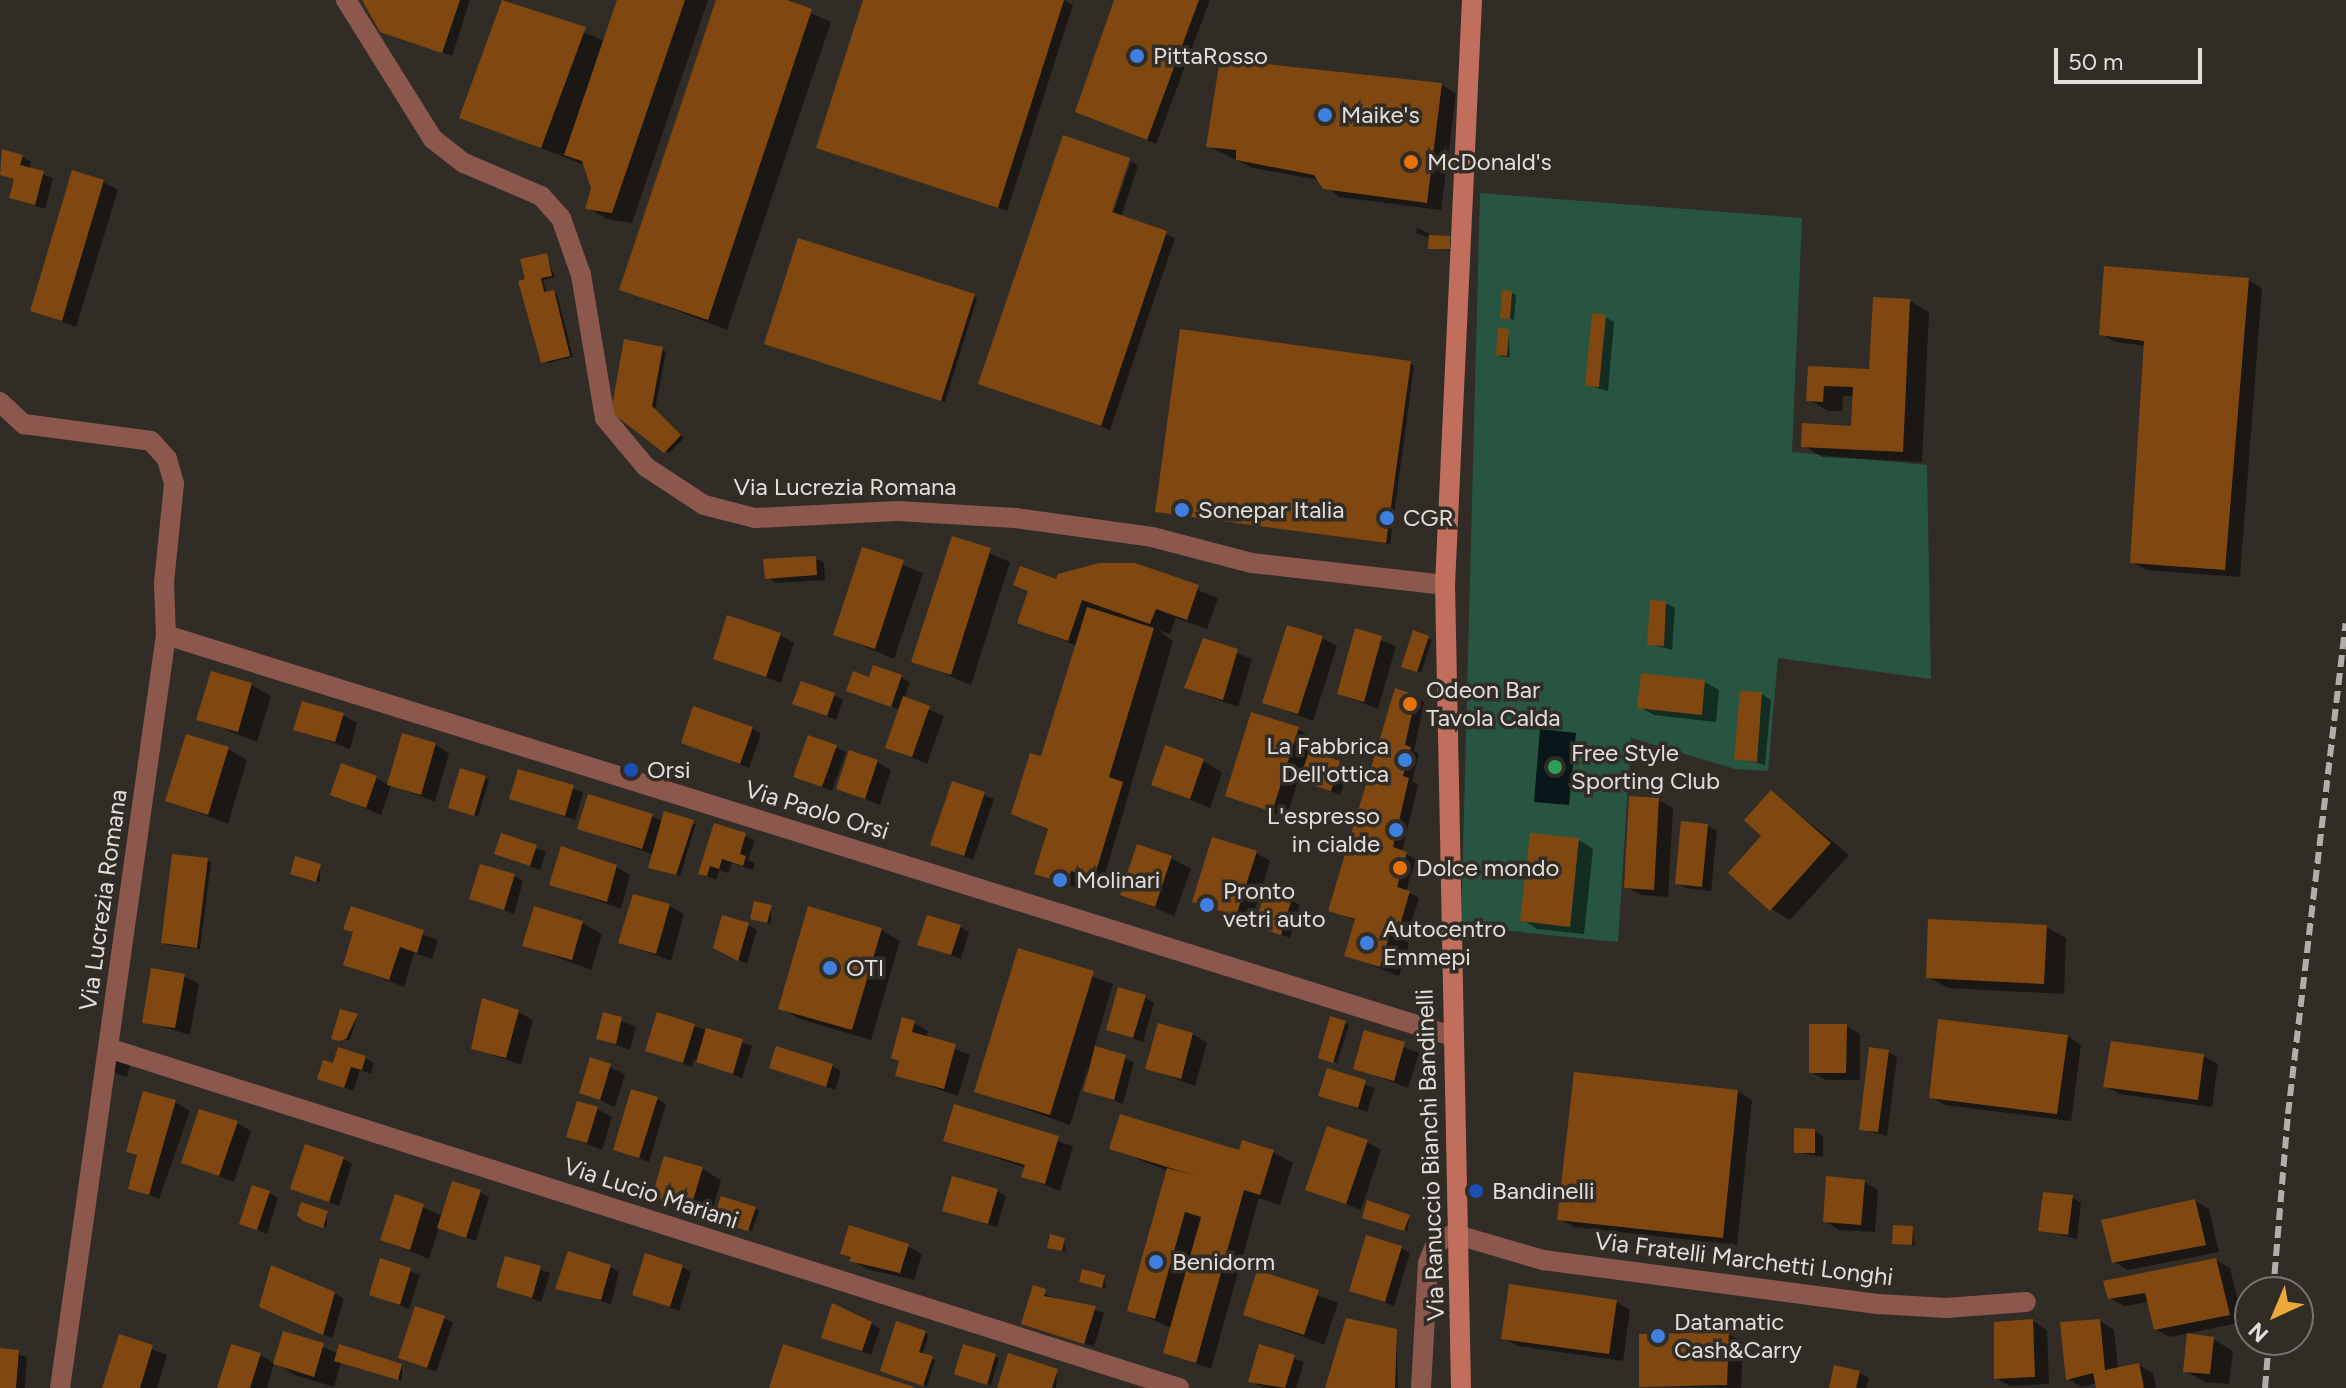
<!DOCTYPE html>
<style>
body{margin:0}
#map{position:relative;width:2346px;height:1388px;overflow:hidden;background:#322c27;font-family:Figtree,sans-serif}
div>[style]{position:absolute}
.green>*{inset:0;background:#275541}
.water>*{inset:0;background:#09161a}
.shadow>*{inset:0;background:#0007}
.building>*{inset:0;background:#804810}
.street>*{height:20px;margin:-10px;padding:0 10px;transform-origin:10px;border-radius:10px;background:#8c584d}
.secondary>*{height:20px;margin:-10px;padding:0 10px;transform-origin:10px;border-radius:10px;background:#c16e5d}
.rail>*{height:6px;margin-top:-3px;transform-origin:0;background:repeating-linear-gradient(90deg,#b3aeaa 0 12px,transparent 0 18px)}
.dots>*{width:22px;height:22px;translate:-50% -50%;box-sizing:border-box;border:4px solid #322c27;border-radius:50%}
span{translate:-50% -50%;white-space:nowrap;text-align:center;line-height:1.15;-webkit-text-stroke:7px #322c27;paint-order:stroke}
.poi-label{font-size:24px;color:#e2deda}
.left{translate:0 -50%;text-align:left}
.right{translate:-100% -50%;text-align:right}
.street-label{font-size:24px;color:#e2deda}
.north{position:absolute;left:2234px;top:1276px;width:80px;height:80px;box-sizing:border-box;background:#322c27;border:2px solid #78736f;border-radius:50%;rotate:224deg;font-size:22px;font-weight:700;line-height:32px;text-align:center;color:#e2deda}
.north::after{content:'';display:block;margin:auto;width:28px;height:36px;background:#eca93a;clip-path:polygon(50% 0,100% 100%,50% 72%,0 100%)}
.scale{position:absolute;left:2054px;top:48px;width:148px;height:36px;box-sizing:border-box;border:4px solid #e2deda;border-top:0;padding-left:10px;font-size:24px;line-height:28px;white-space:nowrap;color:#e2deda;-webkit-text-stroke:6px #322c27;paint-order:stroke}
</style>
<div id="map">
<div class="green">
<i style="clip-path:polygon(1480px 193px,1802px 218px,1792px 452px,1927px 465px,1931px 679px,1778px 658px,1768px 771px,1735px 769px,1631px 738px,1618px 942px,1461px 926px)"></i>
</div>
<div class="water">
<i style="clip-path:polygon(1540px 729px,1576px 733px,1569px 805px,1534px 802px)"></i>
</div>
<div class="shadow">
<i style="clip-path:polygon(365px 0,470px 0,452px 56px,381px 30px)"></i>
<i style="clip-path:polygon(504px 0,605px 41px,620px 0,708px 0,632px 223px,607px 219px,588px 208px,594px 188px,585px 165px,461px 117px)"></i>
<i style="clip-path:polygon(718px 0,780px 0,831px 22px,727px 330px,621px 289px)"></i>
<i style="clip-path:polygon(866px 0,1064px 0,1073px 5px,1007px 211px,818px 148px)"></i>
<i style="clip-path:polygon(1116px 0,1210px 0,1156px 144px,1087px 116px)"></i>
<i style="clip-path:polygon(1442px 85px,1456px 94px,1441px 210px,1339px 197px,1320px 180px,1253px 168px,1208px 146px)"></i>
<i style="clip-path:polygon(3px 151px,22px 156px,31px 162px,29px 169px,53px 178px,45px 209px,12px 198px,16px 180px,0 174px)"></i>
<i style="clip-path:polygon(1131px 161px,1138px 166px,1121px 217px,1175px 238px,1110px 430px,981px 383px,1110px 222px)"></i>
<i style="clip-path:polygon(103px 182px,118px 190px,76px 327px,32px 310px)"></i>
<i style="clip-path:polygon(1417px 228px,1429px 233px,1428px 237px,1454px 240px,1453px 250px,1430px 248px,1430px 238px,1416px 233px)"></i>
<i style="clip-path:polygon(546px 255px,555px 277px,543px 280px,547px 294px,557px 294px,573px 357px,547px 363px,528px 281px)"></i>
<i style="clip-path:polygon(2248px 280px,2262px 288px,2240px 577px,2146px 570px,2132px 562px,2146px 346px,2116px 342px,2101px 334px)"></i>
<i style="clip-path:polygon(1512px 293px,1516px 295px,1514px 320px,1502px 317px)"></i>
<i style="clip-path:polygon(974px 296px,977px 298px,945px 402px,770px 345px)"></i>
<i style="clip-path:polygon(1910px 301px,1929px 312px,1922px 462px,1822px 457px,1803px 445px,1853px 428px,1855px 396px,1843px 396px,1842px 411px,1828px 411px,1808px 399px,1810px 368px,1871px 371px)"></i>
<i style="clip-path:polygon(1605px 317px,1614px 322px,1608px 391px,1587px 385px)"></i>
<i style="clip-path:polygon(1508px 331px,1510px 357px,1502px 357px,1498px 354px)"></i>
<i style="clip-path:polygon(662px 349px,666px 352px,655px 410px,684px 438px,669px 453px,613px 411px)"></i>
<i style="clip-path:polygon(1410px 363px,1414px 366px,1390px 544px,1158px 511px)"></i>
<i style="clip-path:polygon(953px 538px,1010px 562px,971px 685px,914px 661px)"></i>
<i style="clip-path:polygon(864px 549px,923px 573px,894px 659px,836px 634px)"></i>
<i style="clip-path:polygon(815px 558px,824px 563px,825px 580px,776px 583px,767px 577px)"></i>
<i style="clip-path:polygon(1134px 565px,1218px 598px,1207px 629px,1176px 618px,1170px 634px,1158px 630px,1173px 641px,1103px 882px,1081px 875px,1077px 888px,1037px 873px,1050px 831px,1013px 813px,1042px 759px,1077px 646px,1050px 635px,1058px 582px)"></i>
<i style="clip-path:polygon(1665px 603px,1675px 608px,1672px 650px,1650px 644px)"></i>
<i style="clip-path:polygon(1357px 631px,1396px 646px,1378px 709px,1339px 694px)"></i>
<i style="clip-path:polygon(780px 635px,794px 643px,781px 683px,716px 658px)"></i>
<i style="clip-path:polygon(1322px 638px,1337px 646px,1313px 721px,1265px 702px)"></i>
<i style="clip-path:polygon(1428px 638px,1432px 640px,1421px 673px,1407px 668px)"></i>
<i style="clip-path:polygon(1204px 641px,1252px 659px,1238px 707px,1186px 688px)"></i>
<i style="clip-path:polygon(901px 677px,910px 682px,904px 699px,944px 716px,927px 764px,888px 747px,900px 710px,848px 690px,870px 679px)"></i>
<i style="clip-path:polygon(1705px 682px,1719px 690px,1716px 722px,1654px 715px,1640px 707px)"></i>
<i style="clip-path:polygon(251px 685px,271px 696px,257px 742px,199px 719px)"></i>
<i style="clip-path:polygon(1762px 694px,1771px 700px,1765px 765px,1736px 758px)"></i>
<i style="clip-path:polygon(834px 695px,843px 700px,836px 720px,795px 703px)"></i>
<i style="clip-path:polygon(1415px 697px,1424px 702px,1414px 751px,1419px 754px,1412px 781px,1418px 785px,1402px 852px,1416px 859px,1406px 891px,1419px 898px,1407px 936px,1391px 933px,1409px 943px,1399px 976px,1346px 955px,1356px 921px,1330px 910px)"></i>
<i style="clip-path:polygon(343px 715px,357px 723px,350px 749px,296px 729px)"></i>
<i style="clip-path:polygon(752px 728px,761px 734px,749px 768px,683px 742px)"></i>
<i style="clip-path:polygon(1298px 729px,1312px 738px,1308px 752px,1349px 768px,1340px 795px,1299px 778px,1286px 818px,1227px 795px)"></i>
<i style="clip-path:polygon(809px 737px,846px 752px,832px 791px,795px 776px)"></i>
<i style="clip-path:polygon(435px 745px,449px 753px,435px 802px,391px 785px,381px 815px,332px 794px,376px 778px,389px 785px)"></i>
<i style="clip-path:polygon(228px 749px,247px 760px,228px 824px,168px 801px)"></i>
<i style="clip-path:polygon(1203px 761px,1222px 772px,1210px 808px,1154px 784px)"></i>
<i style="clip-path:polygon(877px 762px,891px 770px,880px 805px,839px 788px)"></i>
<i style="clip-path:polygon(519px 771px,583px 792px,575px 820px,512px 798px)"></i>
<i style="clip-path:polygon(485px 778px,489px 780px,478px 816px,454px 809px)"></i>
<i style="clip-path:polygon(953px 783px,994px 799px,973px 860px,933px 844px)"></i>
<i style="clip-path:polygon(1772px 792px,1849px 855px,1790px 920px,1771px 909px,1763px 836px)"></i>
<i style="clip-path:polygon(1658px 800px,1673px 808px,1668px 897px,1641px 895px,1626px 887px)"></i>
<i style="clip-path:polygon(652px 816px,663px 822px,696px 824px,680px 876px,654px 869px,654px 855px,580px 828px)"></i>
<i style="clip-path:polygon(715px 826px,755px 840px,748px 860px,755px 863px,753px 870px,732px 863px,728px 873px,719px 870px,716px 880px,700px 873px)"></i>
<i style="clip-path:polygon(1708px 826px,1717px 831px,1711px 891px,1686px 888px,1677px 883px)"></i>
<i style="clip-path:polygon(502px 836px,546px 852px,540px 870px,496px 853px)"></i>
<i style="clip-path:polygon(1579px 840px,1593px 849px,1584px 934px,1537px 929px,1523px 920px)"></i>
<i style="clip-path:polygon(1256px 853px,1270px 861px,1251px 923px,1194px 901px)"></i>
<i style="clip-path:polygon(1171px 858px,1191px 869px,1174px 916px,1122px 894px)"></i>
<i style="clip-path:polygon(208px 860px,211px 863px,200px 949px,167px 945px,163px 942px)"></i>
<i style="clip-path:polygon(320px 866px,320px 882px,296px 875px)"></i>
<i style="clip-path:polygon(616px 867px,630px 875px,621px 909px,551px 884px)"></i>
<i style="clip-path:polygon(514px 876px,523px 881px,514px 914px,472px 898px)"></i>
<i style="clip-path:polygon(1291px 900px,1300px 905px,1290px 938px,1257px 925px)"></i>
<i style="clip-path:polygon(669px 906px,684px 914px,671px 961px,620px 942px)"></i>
<i style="clip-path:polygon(771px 907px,771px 924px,756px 920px)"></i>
<i style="clip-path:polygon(352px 909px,438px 940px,432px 959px,414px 953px,404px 987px,345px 964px,355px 933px,346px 928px)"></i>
<i style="clip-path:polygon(582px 923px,602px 934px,591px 970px,525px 945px)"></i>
<i style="clip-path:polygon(748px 925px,757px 930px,747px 964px,724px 953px)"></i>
<i style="clip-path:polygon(960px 927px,969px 932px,961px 959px,920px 944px)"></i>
<i style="clip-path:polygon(2046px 927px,2066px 938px,2064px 994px,1948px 988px,1928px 977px)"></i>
<i style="clip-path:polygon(881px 930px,900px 941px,871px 1040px,800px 1019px,781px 1008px)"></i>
<i style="clip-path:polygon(1020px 950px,1113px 984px,1094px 1048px,1134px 1062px,1123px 1104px,1085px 1090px,1088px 1066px,1070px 1125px,976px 1091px)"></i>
<i style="clip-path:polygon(184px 976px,199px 984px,190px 1035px,144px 1021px)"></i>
<i style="clip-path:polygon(1145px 997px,1154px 1003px,1143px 1042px,1108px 1029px)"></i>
<i style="clip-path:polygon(518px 1012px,533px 1020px,521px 1065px,473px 1048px)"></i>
<i style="clip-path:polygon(604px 1014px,636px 1027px,630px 1050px,598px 1038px)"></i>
<i style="clip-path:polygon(357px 1016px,350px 1040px,337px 1040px)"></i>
<i style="clip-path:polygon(914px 1023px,928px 1031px,926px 1038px,970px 1055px,958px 1096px,898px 1075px)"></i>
<i style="clip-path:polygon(1345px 1023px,1349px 1025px,1337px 1063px,1324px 1059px)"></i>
<i style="clip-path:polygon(694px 1026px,752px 1046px,742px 1078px,694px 1059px,692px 1067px,648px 1050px)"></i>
<i style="clip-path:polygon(1846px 1026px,1860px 1034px,1860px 1080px,1826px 1080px,1811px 1072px)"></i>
<i style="clip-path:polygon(1365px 1033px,1419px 1053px,1408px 1088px,1372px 1074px)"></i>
<i style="clip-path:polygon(1193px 1034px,1207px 1043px,1195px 1086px,1147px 1068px)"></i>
<i style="clip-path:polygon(2067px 1036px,2081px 1045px,2071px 1121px,1945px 1105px,1931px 1097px)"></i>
<i style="clip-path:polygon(1888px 1052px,1897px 1057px,1887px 1136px,1861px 1129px)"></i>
<i style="clip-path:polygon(2203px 1056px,2218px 1064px,2212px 1107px,2120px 1094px,2105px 1086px)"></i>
<i style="clip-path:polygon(365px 1058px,374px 1063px,371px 1074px,360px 1070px,353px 1091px,320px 1078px,334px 1066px)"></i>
<i style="clip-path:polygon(117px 1059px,130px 1063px,127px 1077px,114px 1073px)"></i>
<i style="clip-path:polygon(591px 1060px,625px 1074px,615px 1107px,581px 1092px)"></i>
<i style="clip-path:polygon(832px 1066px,841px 1071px,835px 1090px,771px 1068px)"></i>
<i style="clip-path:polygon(1328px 1071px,1375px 1088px,1367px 1112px,1320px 1095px)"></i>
<i style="clip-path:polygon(1575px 1074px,1738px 1092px,1752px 1100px,1737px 1245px,1574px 1227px,1560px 1219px)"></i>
<i style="clip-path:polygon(657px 1099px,666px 1104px,649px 1162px,615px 1149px)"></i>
<i style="clip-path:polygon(175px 1102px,190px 1111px,159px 1199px,130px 1188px,139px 1157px,128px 1151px)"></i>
<i style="clip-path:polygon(955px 1107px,1073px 1146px,1060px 1191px,1024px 1176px,1026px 1168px,946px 1140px)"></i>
<i style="clip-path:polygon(597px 1109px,612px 1117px,602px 1150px,568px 1136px)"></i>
<i style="clip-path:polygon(237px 1123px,251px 1131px,234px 1182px,183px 1162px)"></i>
<i style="clip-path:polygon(1814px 1131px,1823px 1136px,1823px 1157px,1796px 1152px)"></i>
<i style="clip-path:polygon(1367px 1142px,1381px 1150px,1361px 1210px,1308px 1189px)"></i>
<i style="clip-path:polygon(1111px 1148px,1273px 1152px,1293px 1163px,1280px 1205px,1259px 1198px,1211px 1369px,1166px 1352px,1172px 1328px,1129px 1310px,1168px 1171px)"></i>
<i style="clip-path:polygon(343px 1158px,352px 1164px,339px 1206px,293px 1188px)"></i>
<i style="clip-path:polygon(702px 1169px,721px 1180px,711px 1216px,654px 1195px)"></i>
<i style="clip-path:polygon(1864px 1182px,1878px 1190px,1875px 1232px,1839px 1230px,1825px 1221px)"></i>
<i style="clip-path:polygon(997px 1191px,1006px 1196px,997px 1227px,944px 1210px)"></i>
<i style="clip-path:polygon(480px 1192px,489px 1197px,476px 1241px,439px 1228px,429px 1259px,382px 1239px,396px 1196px,443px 1216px)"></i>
<i style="clip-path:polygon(269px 1193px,278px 1198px,267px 1234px,241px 1223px)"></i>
<i style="clip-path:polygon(2072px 1197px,2081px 1203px,2077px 1239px,2041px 1230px)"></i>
<i style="clip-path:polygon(2195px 1201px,2209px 1209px,2219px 1252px,2128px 1270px,2113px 1261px)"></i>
<i style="clip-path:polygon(755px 1209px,759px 1211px,752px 1231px,720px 1221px)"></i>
<i style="clip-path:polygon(327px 1212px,327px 1227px,304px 1220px)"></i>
<i style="clip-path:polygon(1409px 1216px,1408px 1231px,1368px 1219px)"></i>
<i style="clip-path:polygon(1912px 1228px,1915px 1246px,1894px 1243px)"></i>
<i style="clip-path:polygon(1064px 1240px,1066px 1252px,1053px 1249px)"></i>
<i style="clip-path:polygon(908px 1246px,922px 1254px,914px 1280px,866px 1269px,843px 1253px)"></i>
<i style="clip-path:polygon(1401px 1248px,1410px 1253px,1394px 1306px,1351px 1290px)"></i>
<i style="clip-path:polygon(507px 1258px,550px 1273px,541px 1302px,499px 1286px)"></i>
<i style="clip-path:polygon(2215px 1260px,2230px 1268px,2243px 1322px,2170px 1337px,2155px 1329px,2149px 1302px,2124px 1306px,2110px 1298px)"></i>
<i style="clip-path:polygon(382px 1261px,420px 1275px,409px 1309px,371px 1294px)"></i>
<i style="clip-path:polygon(610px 1267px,619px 1272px,611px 1304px,558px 1288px)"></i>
<i style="clip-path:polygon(682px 1267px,691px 1272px,679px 1311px,634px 1294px)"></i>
<i style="clip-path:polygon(1259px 1273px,1338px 1303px,1324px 1345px,1245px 1314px)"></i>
<i style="clip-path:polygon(1104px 1277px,1106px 1289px,1085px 1283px)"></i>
<i style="clip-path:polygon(1034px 1288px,1054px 1299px,1104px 1313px,1094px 1347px,1023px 1323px)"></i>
<i style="clip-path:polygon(334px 1293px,344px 1299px,332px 1338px,271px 1312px)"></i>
<i style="clip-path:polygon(1616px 1302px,1630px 1310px,1623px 1361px,1518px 1346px,1503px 1338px)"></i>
<i style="clip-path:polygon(444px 1318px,453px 1323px,436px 1372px,400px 1357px)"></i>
<i style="clip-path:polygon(2033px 1321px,2047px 1330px,2049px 1384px,2010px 1386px,1996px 1378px)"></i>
<i style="clip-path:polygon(2100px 1321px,2114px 1330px,2118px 1369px,2138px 1365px,2153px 1373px,2156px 1388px,2098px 1388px,2097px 1383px,2082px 1387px,2067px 1378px)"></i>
<i style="clip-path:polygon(871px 1323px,880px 1329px,871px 1355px,823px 1337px)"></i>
<i style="clip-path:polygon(1396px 1331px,1398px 1388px,1327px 1388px)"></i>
<i style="clip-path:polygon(285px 1333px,338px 1353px,340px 1346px,402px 1366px,402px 1381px,341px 1362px,334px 1387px,295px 1375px,276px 1363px)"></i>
<i style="clip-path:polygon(925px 1333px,929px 1335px,922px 1355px,935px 1360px,927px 1386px,886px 1372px)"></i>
<i style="clip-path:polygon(1728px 1334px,1743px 1342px,1741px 1388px,1641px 1386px)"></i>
<i style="clip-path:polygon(120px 1337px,167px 1355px,157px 1388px,105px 1388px)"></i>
<i style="clip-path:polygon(2213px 1339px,2233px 1351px,2229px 1384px,2205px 1382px,2185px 1371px)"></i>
<i style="clip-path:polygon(964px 1346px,999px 1358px,991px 1385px,960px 1375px)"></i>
<i style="clip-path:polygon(1261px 1346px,1304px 1362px,1296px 1388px,1265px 1388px,1250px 1381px)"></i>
<i style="clip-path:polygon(0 1350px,27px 1357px,25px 1388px,0 1388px)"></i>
<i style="clip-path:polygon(260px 1355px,274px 1363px,267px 1388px,219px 1388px)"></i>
<i style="clip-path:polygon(1057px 1371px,1056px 1388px,999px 1388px)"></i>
<i style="clip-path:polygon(1860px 1373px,1869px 1378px,1866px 1388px,1831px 1388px)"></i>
</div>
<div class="building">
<i style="clip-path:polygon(362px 0,460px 0,442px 53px,380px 32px)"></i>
<i style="clip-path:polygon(502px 0,586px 27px,541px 148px,459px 118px)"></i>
<i style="clip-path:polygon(617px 0,685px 0,612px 213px,585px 209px,591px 188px,582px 161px,564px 155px)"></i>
<i style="clip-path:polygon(716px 0,787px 0,812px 9px,708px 320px,619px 290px)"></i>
<i style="clip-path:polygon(863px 0,1064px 0,998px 208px,816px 148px)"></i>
<i style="clip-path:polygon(1114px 0,1199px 0,1147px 140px,1075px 112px)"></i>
<i style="clip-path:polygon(1220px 59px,1442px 83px,1427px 203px,1323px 189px,1314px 175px,1236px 160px,1236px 150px,1206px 147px)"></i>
<i style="clip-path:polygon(1063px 135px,1130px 158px,1112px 212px,1167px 231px,1101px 426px,978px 384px)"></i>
<i style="clip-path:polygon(2px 149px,23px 155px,20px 165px,44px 171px,35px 205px,9px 198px,14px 179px,0 175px)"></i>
<i style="clip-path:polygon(72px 170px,104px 180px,62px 321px,30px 311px)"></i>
<i style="clip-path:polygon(1429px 235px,1450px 236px,1450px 249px,1428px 249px)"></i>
<i style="clip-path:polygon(798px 238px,975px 294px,941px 401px,764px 344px)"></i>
<i style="clip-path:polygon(547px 253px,552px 276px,541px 278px,544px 292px,554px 290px,570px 356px,541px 363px,518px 281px,525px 279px,520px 259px)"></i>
<i style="clip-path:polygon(2104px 266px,2249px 278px,2225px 570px,2130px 563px,2144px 341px,2099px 335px)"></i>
<i style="clip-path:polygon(1502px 290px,1512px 291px,1510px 319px,1500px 318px)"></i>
<i style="clip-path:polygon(1873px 297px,1910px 299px,1903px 452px,1801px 447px,1802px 423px,1851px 426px,1853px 387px,1824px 386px,1823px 402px,1806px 401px,1808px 366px,1869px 369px)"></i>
<i style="clip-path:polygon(1592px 313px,1606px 315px,1599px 387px,1585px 386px)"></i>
<i style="clip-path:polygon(1498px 328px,1509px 329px,1507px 356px,1496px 355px)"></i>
<i style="clip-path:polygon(1180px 329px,1411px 361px,1386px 543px,1155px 512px)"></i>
<i style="clip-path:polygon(624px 339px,663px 347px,652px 406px,681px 435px,664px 453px,611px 412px)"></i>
<i style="clip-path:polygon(952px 536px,991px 548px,951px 675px,911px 662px)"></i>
<i style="clip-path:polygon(862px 547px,904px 560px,875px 649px,833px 635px)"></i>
<i style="clip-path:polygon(816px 556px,817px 575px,765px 579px,763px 559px)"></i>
<i style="clip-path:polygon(1099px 563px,1135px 563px,1199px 585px,1187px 620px,1156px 609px,1150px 624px,1082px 600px,1068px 641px,1017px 623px,1028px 591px,1013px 585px,1020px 566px,1056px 579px,1058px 574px)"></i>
<i style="clip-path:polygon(1650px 600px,1666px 601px,1664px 646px,1647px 645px)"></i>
<i style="clip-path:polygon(1087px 607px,1154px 628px,1109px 777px,1123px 782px,1094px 878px,1071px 871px,1067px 884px,1034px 874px,1048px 829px,1011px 814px,1030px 753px,1041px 756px)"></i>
<i style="clip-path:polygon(727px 615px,781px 633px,766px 677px,713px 659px)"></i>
<i style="clip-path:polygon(1287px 625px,1323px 636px,1298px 714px,1262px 703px)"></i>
<i style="clip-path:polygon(1355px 628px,1382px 636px,1364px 702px,1337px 694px)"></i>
<i style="clip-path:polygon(1413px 630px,1429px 636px,1417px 672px,1401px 667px)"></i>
<i style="clip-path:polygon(1203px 638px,1238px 649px,1223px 700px,1184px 688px)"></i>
<i style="clip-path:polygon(873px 665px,902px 675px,891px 707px,846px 691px,853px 671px,869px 677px)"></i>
<i style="clip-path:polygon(211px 671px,252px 683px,238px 732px,196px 720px)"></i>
<i style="clip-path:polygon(1641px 673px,1705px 680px,1702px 715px,1637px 708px)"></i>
<i style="clip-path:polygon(801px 681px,835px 693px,827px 716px,792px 704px)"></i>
<i style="clip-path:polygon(1395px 688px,1416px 695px,1405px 745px,1411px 747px,1403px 776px,1409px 778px,1393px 847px,1407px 852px,1397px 887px,1410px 891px,1398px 932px,1391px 930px,1380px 967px,1344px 956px,1355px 919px,1328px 911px)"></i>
<i style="clip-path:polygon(1740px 691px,1762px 692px,1757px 762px,1734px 759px)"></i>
<i style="clip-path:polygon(903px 696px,930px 706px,912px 757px,885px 748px)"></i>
<i style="clip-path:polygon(302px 701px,344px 713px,335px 742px,293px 730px)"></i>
<i style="clip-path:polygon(693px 706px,753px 727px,740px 764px,681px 743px)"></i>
<i style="clip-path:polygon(1251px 712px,1299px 727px,1272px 812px,1225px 796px)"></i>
<i style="clip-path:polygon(402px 733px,436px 743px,421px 795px,387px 785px)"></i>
<i style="clip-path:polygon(186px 734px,229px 747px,208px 815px,165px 801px)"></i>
<i style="clip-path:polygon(808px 735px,837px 745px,822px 787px,793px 777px)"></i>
<i style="clip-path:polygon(1165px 745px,1204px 759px,1190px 799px,1151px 785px)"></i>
<i style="clip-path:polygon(849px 750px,878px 760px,865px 799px,836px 789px)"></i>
<i style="clip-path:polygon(1309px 751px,1340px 761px,1331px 791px,1299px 781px)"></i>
<i style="clip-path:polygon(341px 763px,377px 776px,366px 808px,330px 795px)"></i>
<i style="clip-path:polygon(460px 768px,486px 776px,474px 816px,448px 808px)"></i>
<i style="clip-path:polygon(518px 769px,574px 785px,565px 816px,509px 799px)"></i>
<i style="clip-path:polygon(952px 781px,985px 792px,964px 856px,930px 845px)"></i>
<i style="clip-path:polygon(1771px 790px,1831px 843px,1770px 911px,1728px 873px,1761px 836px,1744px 820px)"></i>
<i style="clip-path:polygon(588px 794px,653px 814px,642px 849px,577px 829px)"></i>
<i style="clip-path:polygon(1629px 796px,1659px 798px,1654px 890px,1624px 888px)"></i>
<i style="clip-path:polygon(664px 811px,694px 820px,676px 875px,648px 868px)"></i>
<i style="clip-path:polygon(1681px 821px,1708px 824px,1702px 887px,1675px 884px)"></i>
<i style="clip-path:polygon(714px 823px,746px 833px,740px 854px,746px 856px,743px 866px,722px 859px,719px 869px,710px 866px,707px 876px,698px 874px)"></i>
<i style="clip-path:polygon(501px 833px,537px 845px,530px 866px,494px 854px)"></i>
<i style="clip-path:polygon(1530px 833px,1579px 838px,1570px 927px,1520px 921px)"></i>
<i style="clip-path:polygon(1212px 837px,1257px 851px,1236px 916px,1192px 902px)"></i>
<i style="clip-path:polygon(1137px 844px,1172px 856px,1155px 907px,1120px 895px)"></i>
<i style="clip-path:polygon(561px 846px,617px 865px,607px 902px,549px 885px)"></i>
<i style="clip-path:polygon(172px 854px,208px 858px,197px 948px,161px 943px)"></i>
<i style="clip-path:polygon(295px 856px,321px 864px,316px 882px,290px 874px)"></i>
<i style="clip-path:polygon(480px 864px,515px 874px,504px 910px,469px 899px)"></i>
<i style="clip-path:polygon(1266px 890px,1292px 898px,1281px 935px,1254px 926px)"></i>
<i style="clip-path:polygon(633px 894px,670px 904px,656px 954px,618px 943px)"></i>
<i style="clip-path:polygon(754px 901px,772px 905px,767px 923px,750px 919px)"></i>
<i style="clip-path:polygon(351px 906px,424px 930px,417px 953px,400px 947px,389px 980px,343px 965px,353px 932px,343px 929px)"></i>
<i style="clip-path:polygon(534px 906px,583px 921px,572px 960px,522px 946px)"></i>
<i style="clip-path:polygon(808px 906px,882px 928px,852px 1030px,778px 1009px)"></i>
<i style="clip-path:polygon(722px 915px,749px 923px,738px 961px,713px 948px)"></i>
<i style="clip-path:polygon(927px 915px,961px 925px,951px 955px,917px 945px)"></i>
<i style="clip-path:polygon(1928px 919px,2047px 925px,2044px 984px,1926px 978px)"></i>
<i style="clip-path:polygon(1018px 948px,1094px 971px,1050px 1115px,974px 1092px)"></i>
<i style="clip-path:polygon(151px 968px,185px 974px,175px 1028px,142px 1023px)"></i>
<i style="clip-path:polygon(1118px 987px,1146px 995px,1133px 1038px,1106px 1030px)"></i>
<i style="clip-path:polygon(482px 998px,519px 1010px,506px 1058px,471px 1049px)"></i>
<i style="clip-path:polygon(340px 1009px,358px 1014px,346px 1039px,339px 1041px,331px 1039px)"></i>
<i style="clip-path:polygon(603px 1012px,622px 1017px,616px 1044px,596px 1039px)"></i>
<i style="clip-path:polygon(657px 1012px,695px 1024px,683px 1063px,645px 1051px)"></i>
<i style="clip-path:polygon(1330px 1016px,1346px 1021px,1333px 1063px,1318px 1058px)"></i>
<i style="clip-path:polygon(902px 1017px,915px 1021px,912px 1032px,956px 1044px,944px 1089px,895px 1076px,899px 1061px,891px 1058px)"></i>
<i style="clip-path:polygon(1938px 1019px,2068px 1035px,2057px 1114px,1929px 1098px)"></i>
<i style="clip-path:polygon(1158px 1023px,1193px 1033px,1181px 1079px,1145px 1069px)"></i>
<i style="clip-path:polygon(1809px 1024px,1847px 1024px,1846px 1073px,1809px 1073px)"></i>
<i style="clip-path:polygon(706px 1028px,743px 1039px,733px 1074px,696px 1062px)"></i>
<i style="clip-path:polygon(1364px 1030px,1405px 1042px,1394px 1081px,1353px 1069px)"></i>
<i style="clip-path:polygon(2111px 1041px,2204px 1054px,2198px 1100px,2103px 1087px)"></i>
<i style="clip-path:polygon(776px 1046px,833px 1064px,826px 1087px,769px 1068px)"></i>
<i style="clip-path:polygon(1095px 1046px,1126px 1055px,1114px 1100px,1083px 1091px)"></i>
<i style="clip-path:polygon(338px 1047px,366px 1056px,362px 1070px,351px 1067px,344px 1088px,317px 1079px,323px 1060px,333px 1063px)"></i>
<i style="clip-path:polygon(1869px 1047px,1889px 1050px,1878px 1132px,1859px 1130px)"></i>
<i style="clip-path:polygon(590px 1057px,611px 1064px,600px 1100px,579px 1093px)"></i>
<i style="clip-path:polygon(1327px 1068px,1366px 1080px,1358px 1108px,1318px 1096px)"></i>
<i style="clip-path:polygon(1574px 1072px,1738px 1090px,1723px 1238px,1557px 1220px)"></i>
<i style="clip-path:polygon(631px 1089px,658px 1097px,639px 1158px,613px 1150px)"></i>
<i style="clip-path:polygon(143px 1091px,176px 1100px,149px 1195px,128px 1189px,137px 1155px,126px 1152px)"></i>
<i style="clip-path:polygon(577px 1101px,598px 1107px,587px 1143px,566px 1137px)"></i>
<i style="clip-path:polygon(954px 1104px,1059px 1136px,1045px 1184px,1021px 1177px,1025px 1165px,943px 1141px)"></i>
<i style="clip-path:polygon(199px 1109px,238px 1121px,219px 1176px,181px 1163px)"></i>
<i style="clip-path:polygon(1120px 1114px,1239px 1150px,1242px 1140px,1274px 1150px,1260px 1195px,1244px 1190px,1196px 1363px,1163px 1353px,1201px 1217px,1185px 1212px,1155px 1319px,1127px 1311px,1167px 1168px,1196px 1176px,1109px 1149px)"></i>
<i style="clip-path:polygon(1327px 1126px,1368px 1140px,1346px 1204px,1305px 1190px)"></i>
<i style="clip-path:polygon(1794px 1128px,1815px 1129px,1815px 1153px,1794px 1153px)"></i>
<i style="clip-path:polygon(305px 1144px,344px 1157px,329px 1202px,290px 1189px)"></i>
<i style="clip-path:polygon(664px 1156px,703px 1167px,691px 1207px,652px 1196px)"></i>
<i style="clip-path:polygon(952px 1176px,998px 1189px,988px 1224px,942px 1211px)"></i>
<i style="clip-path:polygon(1826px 1176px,1865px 1180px,1861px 1225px,1823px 1222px)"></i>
<i style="clip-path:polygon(452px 1181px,481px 1190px,466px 1238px,437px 1228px)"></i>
<i style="clip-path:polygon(252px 1185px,270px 1191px,257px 1230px,239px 1224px)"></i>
<i style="clip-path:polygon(2043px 1192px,2073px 1195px,2068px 1235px,2038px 1231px)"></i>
<i style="clip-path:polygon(395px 1194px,424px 1204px,410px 1250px,380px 1240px)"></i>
<i style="clip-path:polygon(721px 1196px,756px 1207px,748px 1231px,713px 1220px)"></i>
<i style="clip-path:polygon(2195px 1199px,2206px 1245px,2112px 1263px,2101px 1220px)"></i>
<i style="clip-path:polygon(1367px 1200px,1410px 1215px,1404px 1231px,1362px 1218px)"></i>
<i style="clip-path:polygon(301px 1202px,328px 1211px,323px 1228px,303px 1221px,297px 1215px)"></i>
<i style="clip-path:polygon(849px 1225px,909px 1244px,900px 1273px,849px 1261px,851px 1257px,840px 1254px)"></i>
<i style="clip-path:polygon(1893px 1225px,1913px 1226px,1912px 1245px,1892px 1244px)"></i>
<i style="clip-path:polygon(1050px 1234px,1065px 1238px,1062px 1251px,1047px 1248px)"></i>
<i style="clip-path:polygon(1366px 1235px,1402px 1246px,1385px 1302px,1349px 1291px)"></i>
<i style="clip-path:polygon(568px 1251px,611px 1265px,601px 1300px,555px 1289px)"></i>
<i style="clip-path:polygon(645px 1253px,683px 1265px,670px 1307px,632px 1295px)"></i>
<i style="clip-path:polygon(505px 1256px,541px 1266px,532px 1298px,496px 1287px)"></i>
<i style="clip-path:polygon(380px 1258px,411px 1268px,400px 1305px,369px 1295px)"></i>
<i style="clip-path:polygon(2216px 1258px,2230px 1315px,2154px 1330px,2145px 1293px,2108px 1299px,2103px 1281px)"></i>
<i style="clip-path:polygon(271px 1265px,335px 1292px,323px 1335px,259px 1307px)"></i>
<i style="clip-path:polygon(1082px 1269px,1105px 1275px,1102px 1288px,1079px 1282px)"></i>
<i style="clip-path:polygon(1257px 1270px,1319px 1290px,1304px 1335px,1243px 1315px)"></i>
<i style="clip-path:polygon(1509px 1284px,1617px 1300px,1609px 1354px,1501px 1339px)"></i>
<i style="clip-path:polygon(1033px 1285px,1046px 1289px,1044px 1296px,1096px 1306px,1084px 1344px,1021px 1324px)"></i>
<i style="clip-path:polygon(832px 1303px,872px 1322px,862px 1351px,821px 1338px)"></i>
<i style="clip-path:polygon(415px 1306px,445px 1316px,427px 1368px,398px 1358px)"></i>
<i style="clip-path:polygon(1346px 1318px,1397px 1329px,1395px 1388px,1325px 1388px)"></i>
<i style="clip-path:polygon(2033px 1319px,2035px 1377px,1994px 1379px,1994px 1322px)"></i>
<i style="clip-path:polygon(2100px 1319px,2105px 1370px,2139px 1363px,2144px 1388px,2096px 1388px,2093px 1373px,2066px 1380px,2060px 1322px)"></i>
<i style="clip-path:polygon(896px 1321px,926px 1331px,919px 1352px,933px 1356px,923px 1386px,880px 1371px)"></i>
<i style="clip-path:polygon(283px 1331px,324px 1343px,314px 1377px,273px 1364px)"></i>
<i style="clip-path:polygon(1729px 1332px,1727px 1385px,1639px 1387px,1639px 1334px)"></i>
<i style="clip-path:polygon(2187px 1333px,2214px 1337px,2210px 1374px,2183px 1372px)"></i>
<i style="clip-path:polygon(119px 1334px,153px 1345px,140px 1388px,102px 1388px)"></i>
<i style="clip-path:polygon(231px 1344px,261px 1353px,250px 1388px,217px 1388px)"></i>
<i style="clip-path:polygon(339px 1344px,402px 1364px,398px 1380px,334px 1361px)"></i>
<i style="clip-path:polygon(783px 1344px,914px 1387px,914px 1388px,769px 1388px)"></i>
<i style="clip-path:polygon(963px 1344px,996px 1354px,987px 1385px,954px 1374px)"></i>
<i style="clip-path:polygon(1259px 1344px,1295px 1355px,1285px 1388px,1248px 1382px)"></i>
<i style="clip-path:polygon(0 1348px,19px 1350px,16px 1388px,0 1388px)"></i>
<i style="clip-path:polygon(1008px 1353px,1058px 1369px,1052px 1388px,997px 1388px)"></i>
<i style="clip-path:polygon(1834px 1365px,1860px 1371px,1856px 1388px,1829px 1388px)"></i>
</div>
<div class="street">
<i style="left:346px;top:0;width:164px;rotate:58deg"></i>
<i style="left:433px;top:139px;width:39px;rotate:38deg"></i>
<i style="left:464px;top:163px;width:84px;rotate:23.2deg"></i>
<i style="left:541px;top:196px;width:30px;rotate:48deg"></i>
<i style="left:561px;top:218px;width:60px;rotate:70.7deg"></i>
<i style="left:581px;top:275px;width:145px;rotate:80.5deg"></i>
<i style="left:605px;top:418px;width:64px;rotate:50.1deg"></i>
<i style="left:646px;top:467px;width:69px;rotate:33.2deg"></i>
<i style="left:704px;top:505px;width:53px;rotate:14.3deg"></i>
<i style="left:755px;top:518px;width:143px;rotate:-2.8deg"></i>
<i style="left:898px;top:511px;width:117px;rotate:3.4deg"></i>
<i style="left:1015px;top:518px;width:138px;rotate:7.9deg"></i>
<i style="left:1152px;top:537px;width:103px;rotate:14.6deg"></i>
<i style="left:1252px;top:563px;width:194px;rotate:6.5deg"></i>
<i style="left:0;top:402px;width:33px;rotate:43deg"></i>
<i style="left:24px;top:424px;width:128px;rotate:7.6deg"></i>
<i style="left:151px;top:441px;width:24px;rotate:48deg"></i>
<i style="left:167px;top:459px;width:26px;rotate:74deg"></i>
<i style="left:174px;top:484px;width:100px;rotate:95.8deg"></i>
<i style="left:164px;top:583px;width:52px;rotate:87.8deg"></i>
<i style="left:166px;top:635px;width:760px;rotate:98.01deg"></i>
<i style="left:166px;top:635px;width:1347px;rotate:17.32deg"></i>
<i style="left:108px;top:1048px;width:1124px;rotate:17.61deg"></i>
<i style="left:1421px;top:1388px;width:125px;rotate:-86.8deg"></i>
<i style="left:1428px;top:1263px;width:22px;rotate:-68deg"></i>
<i style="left:1436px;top:1243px;width:20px;rotate:-27deg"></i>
<i style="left:1454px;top:1234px;width:93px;rotate:16.3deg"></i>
<i style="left:1543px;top:1260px;width:339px;rotate:7.5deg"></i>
<i style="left:1879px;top:1304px;width:67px;rotate:3.4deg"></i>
<i style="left:1946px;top:1308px;width:80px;rotate:-4.3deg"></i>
</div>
<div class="secondary">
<i style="left:1461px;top:1388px;width:803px;rotate:-91.14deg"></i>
<i style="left:1445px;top:585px;width:586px;rotate:-87.36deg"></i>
</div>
<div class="rail">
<i style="left:2273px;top:1292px;width:179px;rotate:-85.2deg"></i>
<i style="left:2288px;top:1114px;width:494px;rotate:-83.3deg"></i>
<i style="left:2265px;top:1388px;width:48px;rotate:-85.2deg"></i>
</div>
<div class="dots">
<i style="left:1137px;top:56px;background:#3f7fe0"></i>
<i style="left:1325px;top:115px;background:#3f7fe0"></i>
<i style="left:1411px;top:162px;background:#e8710a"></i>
<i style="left:1182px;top:510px;background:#3f7fe0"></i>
<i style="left:1387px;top:518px;background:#3f7fe0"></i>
<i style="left:1410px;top:704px;background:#e8710a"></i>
<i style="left:1405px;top:760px;background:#3f7fe0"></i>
<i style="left:1555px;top:767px;background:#2e9e5b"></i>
<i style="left:631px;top:770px;background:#1a4fb4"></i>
<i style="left:1396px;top:830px;background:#3f7fe0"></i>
<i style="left:1400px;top:868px;background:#e8710a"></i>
<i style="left:1060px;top:880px;background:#3f7fe0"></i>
<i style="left:1207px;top:905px;background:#3f7fe0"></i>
<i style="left:1367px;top:943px;background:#3f7fe0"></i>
<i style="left:830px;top:968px;background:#3f7fe0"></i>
<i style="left:1476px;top:1191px;background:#1a4fb4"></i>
<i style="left:1156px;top:1262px;background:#3f7fe0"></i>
<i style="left:1658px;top:1336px;background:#3f7fe0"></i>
</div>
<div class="poi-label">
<span class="left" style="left:1153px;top:56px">PittaRosso</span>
<span class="left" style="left:1341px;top:115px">Maike's</span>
<span class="left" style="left:1427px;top:162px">McDonald's</span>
<span class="left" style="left:1198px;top:510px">Sonepar Italia</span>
<span class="left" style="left:1403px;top:518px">CGR</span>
<span class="left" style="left:1426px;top:704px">Odeon Bar<br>Tavola Calda</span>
<span class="right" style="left:1389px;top:760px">La Fabbrica<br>Dell'ottica</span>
<span class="left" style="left:1571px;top:767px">Free Style<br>Sporting Club</span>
<span class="left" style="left:647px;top:770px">Orsi</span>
<span class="right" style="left:1380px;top:830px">L'espresso<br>in cialde</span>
<span class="left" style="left:1416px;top:868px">Dolce mondo</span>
<span class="left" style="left:1076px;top:880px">Molinari</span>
<span class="left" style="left:1223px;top:905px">Pronto<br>vetri auto</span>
<span class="left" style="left:1383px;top:943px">Autocentro<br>Emmepi</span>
<span class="left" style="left:846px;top:968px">OTI</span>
<span class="left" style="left:1492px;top:1191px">Bandinelli</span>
<span class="left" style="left:1172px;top:1262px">Benidorm</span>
<span class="left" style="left:1674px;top:1336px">Datamatic<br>Cash&amp;Carry</span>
</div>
<div class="street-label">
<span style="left:845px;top:487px">Via Lucrezia Romana</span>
<span style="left:817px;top:810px;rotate:17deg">Via Paolo Orsi</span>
<span style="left:103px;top:900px;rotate:-82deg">Via Lucrezia Romana</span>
<span style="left:1430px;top:1155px;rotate:-92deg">Via Ranuccio Bianchi Bandinelli</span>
<span style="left:651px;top:1193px;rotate:18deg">Via Lucio Mariani</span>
<span style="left:1744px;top:1259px;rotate:7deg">Via Fratelli Marchetti Longhi</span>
</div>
<div class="north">N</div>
<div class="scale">50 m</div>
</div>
